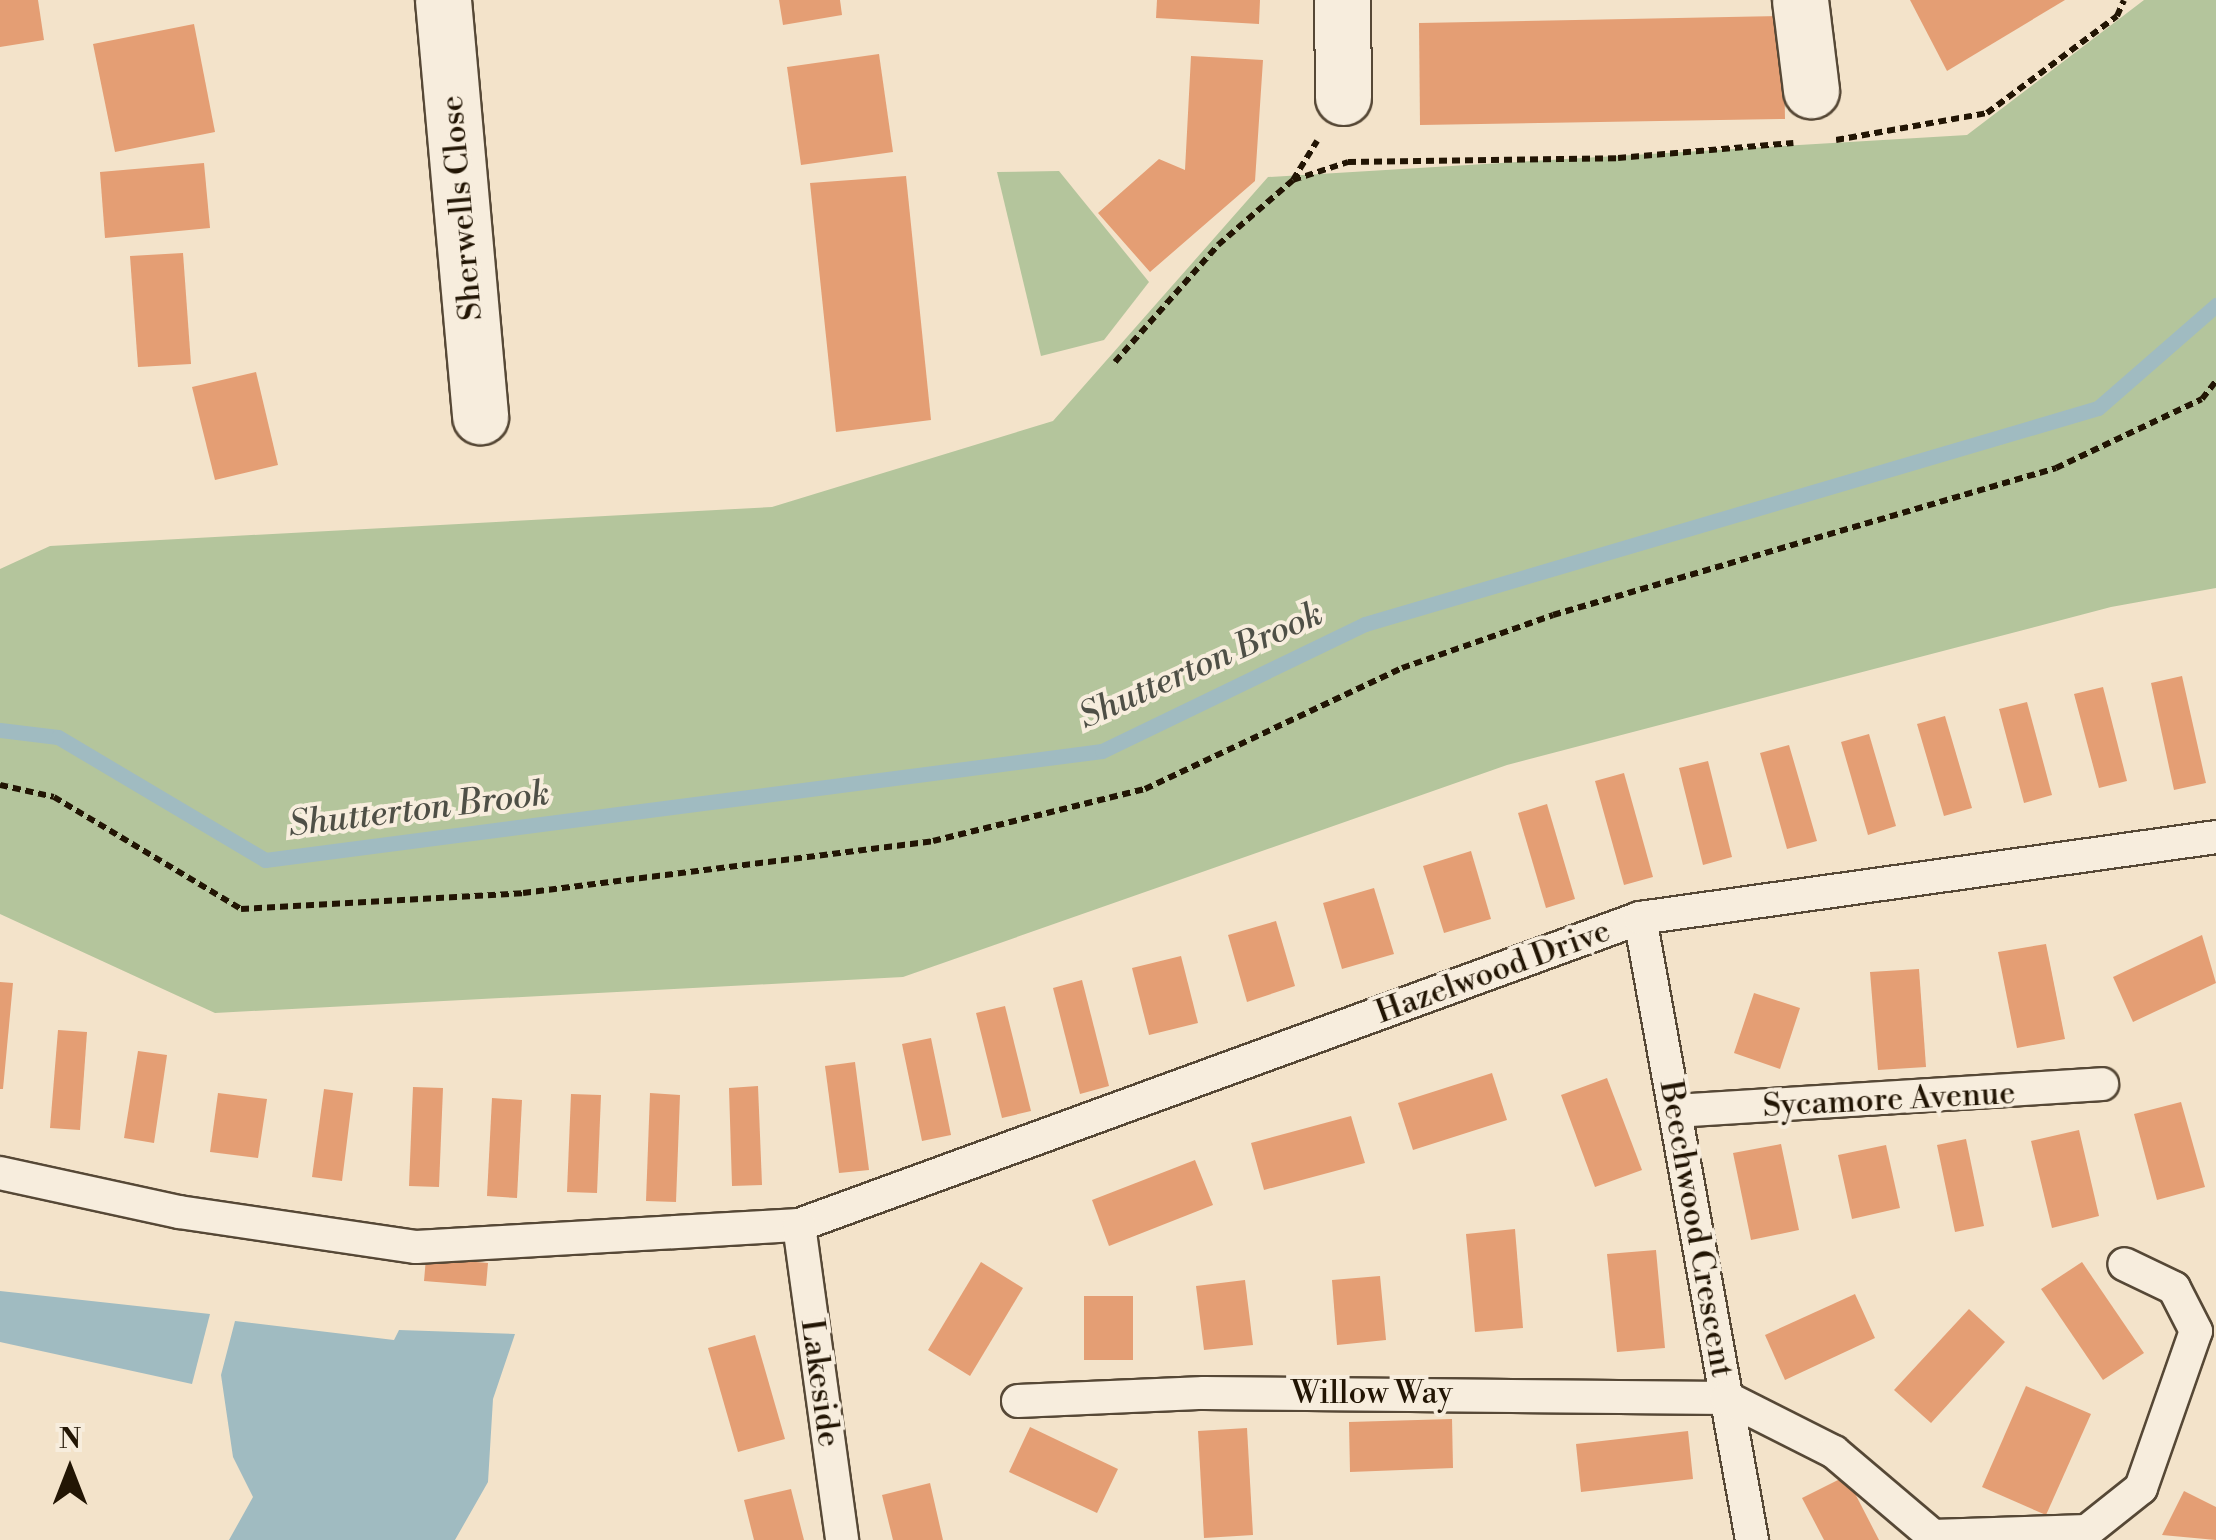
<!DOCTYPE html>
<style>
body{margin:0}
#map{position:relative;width:2216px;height:1540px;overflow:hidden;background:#f3e3ca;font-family:"Libre Bodoni",serif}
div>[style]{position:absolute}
.green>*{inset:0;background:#b4c59c}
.water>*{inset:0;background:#a0bbc1}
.stream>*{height:15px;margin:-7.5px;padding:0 7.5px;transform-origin:7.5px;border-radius:7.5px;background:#a0bbc1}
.building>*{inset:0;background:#e49e74}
.path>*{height:6px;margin-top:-3px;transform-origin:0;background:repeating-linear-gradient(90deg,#221504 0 8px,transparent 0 13px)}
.roads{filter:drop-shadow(2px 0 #564836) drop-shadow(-2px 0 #564836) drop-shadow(0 2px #564836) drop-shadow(0 -2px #564836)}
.lane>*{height:32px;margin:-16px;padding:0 16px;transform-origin:16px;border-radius:16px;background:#f7eddd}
.street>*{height:55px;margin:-27.5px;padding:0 27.5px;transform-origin:27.5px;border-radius:27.5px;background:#f7eddd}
span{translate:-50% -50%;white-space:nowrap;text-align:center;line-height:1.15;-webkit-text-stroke:8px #f7eddd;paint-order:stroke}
.street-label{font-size:32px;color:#221504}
.water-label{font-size:35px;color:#4e4f46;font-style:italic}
.north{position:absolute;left:20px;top:1420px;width:100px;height:100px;-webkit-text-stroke:8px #f7eddd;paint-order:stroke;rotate:0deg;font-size:28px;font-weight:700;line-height:40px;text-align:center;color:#221504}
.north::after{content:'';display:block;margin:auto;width:35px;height:45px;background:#221504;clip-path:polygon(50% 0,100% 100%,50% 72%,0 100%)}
</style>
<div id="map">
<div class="green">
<i style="clip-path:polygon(2144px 0,2216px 0,2216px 588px,2111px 607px,1507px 765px,903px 977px,215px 1013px,0 914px,0 569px,50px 546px,772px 507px,1053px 421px,1268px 177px,1967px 135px)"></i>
<i style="clip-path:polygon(1059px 171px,1149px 282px,1104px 340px,1041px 356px,997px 172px)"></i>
</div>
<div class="water">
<i style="clip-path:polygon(0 1291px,210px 1314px,192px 1384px,0 1342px)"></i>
<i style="clip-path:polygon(235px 1321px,394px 1340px,399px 1330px,515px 1334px,493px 1399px,488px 1482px,455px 1540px,229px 1540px,253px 1497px,233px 1457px,221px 1375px)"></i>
</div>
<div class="stream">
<i style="left:0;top:730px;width:58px;rotate:6.9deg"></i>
<i style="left:58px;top:737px;width:241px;rotate:30.7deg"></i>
<i style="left:265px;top:860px;width:844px;rotate:-7.42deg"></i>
<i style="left:1102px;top:751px;width:292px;rotate:-25.8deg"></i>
<i style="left:1365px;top:624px;width:764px;rotate:-16.42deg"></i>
<i style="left:2098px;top:408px;width:157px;rotate:-41.1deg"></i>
</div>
<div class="building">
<i style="clip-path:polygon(0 0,38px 0,44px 40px,0 47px)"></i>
<i style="clip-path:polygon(779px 0,840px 0,842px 15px,783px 25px)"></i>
<i style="clip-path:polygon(1157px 0,1260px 0,1259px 24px,1156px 18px)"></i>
<i style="clip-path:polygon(1910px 0,2065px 0,1947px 71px)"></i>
<i style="clip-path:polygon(1783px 16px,1785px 119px,1420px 125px,1419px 23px)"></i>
<i style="clip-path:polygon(194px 24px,215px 132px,115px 152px,93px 44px)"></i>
<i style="clip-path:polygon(879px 54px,893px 152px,801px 165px,787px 67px)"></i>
<i style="clip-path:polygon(1191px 56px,1263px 60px,1255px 181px,1150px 272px,1098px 213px,1159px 159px,1185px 170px)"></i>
<i style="clip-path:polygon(204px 163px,210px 228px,105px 238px,100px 172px)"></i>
<i style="clip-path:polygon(906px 176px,931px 420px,836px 432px,810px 183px)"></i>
<i style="clip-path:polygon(183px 253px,191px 364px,138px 367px,130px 256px)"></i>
<i style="clip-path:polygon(256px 372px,278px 465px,215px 480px,192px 387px)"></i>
<i style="clip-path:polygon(2182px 676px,2206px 783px,2174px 790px,2151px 683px)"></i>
<i style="clip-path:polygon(2103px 687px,2127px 781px,2099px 788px,2074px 694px)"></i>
<i style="clip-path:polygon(2027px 702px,2052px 795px,2024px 803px,1999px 709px)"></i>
<i style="clip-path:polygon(1945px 716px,1972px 808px,1944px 816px,1917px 724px)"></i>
<i style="clip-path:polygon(1869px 734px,1896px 826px,1868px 835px,1841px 742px)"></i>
<i style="clip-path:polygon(1789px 745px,1817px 841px,1787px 849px,1760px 753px)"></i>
<i style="clip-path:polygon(1708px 761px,1732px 857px,1703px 865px,1679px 768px)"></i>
<i style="clip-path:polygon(1624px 773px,1653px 877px,1624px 885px,1595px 781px)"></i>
<i style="clip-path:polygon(1547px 804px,1575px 899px,1546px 908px,1518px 813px)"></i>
<i style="clip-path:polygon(1471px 851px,1491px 919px,1444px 933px,1423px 866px)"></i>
<i style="clip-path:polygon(1374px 888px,1394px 954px,1342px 969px,1323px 903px)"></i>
<i style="clip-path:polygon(1276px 921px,1295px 986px,1247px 1002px,1228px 935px)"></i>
<i style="clip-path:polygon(2202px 935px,2216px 983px,2133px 1022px,2113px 977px)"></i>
<i style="clip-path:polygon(2046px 944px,2065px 1039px,2017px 1048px,1998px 952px)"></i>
<i style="clip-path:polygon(1181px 956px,1198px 1023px,1149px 1035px,1132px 968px)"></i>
<i style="clip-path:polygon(1919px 969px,1926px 1067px,1878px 1070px,1870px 972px)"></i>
<i style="clip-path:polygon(1082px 980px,1109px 1086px,1080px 1094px,1053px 988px)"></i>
<i style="clip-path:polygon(0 982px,13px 983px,3px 1089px,0 1089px)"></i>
<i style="clip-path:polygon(1754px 993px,1800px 1008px,1780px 1069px,1734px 1053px)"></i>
<i style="clip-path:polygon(1005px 1006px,1031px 1111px,1002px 1118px,976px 1013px)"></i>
<i style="clip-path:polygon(58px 1030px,87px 1032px,80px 1130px,50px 1128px)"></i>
<i style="clip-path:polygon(931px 1038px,951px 1135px,922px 1141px,902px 1044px)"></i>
<i style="clip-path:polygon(138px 1051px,167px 1055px,154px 1143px,124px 1138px)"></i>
<i style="clip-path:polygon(855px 1062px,869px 1170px,839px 1173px,825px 1066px)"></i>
<i style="clip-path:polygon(1492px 1073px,1507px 1120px,1413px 1150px,1398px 1103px)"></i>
<i style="clip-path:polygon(1607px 1078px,1642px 1170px,1595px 1187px,1561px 1095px)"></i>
<i style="clip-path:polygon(758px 1086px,762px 1185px,732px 1186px,729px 1088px)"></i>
<i style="clip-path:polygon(413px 1087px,443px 1088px,439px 1187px,409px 1186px)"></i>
<i style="clip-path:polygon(324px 1089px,353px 1093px,342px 1181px,312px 1177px)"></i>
<i style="clip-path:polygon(218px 1093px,267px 1099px,258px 1158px,210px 1152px)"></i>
<i style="clip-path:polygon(650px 1093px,680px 1095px,676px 1202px,646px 1201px)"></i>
<i style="clip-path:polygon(571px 1094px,601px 1095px,597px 1193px,567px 1192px)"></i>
<i style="clip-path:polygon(492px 1098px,522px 1100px,517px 1198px,487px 1196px)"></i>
<i style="clip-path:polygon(2181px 1102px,2205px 1187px,2157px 1200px,2134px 1114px)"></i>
<i style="clip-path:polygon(1351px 1116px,1365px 1163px,1264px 1190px,1251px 1143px)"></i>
<i style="clip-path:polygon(2079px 1130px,2099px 1216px,2052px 1228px,2031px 1141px)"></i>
<i style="clip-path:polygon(1966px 1139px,1984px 1226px,1955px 1232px,1937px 1145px)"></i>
<i style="clip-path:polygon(1781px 1144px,1799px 1230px,1751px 1240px,1733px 1153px)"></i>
<i style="clip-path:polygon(1886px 1145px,1900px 1208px,1852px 1219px,1838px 1155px)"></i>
<i style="clip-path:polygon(1195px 1160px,1213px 1205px,1109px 1246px,1092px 1200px)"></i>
<i style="clip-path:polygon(1515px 1229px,1523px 1328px,1475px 1332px,1466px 1234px)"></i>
<i style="clip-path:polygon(1656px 1250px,1665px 1348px,1617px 1352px,1607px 1254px)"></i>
<i style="clip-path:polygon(426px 1258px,488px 1263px,486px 1286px,424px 1281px)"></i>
<i style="clip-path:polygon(981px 1262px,1023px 1288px,970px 1376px,928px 1350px)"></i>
<i style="clip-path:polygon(2082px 1262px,2144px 1353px,2103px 1380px,2041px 1289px)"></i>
<i style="clip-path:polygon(1380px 1276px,1386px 1340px,1337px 1345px,1332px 1280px)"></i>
<i style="clip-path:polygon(1245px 1280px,1253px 1345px,1204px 1350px,1196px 1286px)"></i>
<i style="clip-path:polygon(1855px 1294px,1875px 1338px,1785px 1380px,1765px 1335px)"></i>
<i style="clip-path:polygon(1084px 1296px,1133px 1296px,1133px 1360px,1084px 1360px)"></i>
<i style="clip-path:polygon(1969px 1309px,2005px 1342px,1931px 1423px,1894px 1390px)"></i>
<i style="clip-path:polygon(755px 1335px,785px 1439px,738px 1452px,708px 1348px)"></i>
<i style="clip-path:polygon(2026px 1386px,2091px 1414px,2046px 1515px,1982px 1487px)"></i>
<i style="clip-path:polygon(1452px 1419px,1453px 1468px,1350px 1472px,1349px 1422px)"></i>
<i style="clip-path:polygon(1030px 1427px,1118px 1469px,1097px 1513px,1009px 1472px)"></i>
<i style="clip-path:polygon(1247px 1428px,1253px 1535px,1204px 1538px,1198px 1431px)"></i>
<i style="clip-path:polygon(1688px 1431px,1693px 1479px,1581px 1492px,1576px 1444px)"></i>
<i style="clip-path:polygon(1846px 1476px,1879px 1540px,1824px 1540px,1802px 1498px)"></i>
<i style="clip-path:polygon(930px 1483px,943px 1540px,893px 1540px,882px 1495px)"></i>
<i style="clip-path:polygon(791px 1489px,804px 1540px,754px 1540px,744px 1500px)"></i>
<i style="clip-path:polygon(2184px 1491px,2216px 1507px,2216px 1540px,2162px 1535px)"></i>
</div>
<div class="path">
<i style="left:1836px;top:140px;width:153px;rotate:-10.1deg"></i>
<i style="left:1987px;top:113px;width:162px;rotate:-36.7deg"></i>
<i style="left:2117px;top:16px;width:17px;rotate:-66deg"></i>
<i style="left:1293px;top:180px;width:46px;rotate:-58.4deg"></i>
<i style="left:1115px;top:362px;width:156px;rotate:-48.6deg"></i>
<i style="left:1218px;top:245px;width:99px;rotate:-40.9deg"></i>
<i style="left:1293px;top:180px;width:58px;rotate:-18.1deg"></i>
<i style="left:1348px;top:162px;width:270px;rotate:-0.8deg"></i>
<i style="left:1618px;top:158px;width:176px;rotate:-4.9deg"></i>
<i style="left:0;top:785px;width:55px;rotate:12.5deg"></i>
<i style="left:54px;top:797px;width:218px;rotate:30.9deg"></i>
<i style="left:241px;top:909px;width:282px;rotate:-3.2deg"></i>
<i style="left:523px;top:893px;width:413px;rotate:-7.2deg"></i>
<i style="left:933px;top:841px;width:218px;rotate:-13.8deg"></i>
<i style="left:1145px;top:789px;width:284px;rotate:-25.2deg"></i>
<i style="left:1402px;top:668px;width:160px;rotate:-19.3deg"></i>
<i style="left:1553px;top:615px;width:524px;rotate:-16.29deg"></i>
<i style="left:2056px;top:468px;width:161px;rotate:-25.3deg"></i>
<i style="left:2202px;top:399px;width:23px;rotate:-52deg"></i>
</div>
<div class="roads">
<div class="lane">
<i style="left:1640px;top:918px;width:632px;rotate:79.79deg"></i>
<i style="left:1675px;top:1111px;width:428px;rotate:-3.6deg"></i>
<i style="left:0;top:1173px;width:183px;rotate:12.3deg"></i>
<i style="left:179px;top:1212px;width:240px;rotate:8.4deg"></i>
<i style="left:416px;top:1247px;width:384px;rotate:-3.3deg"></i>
<i style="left:799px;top:1225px;width:895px;rotate:-20.05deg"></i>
<i style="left:1640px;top:918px;width:582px;rotate:-8deg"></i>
<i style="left:799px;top:1225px;width:318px;rotate:82.2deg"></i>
<i style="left:1018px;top:1401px;width:186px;rotate:-2.5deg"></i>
<i style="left:1204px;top:1393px;width:523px;rotate:0.55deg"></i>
<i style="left:1727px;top:1398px;width:120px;rotate:26.8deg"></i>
<i style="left:1834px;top:1452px;width:130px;rotate:40.3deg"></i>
<i style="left:1933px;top:1536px;width:154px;rotate:-1.9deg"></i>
<i style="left:2087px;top:1531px;width:69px;rotate:-38.5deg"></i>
<i style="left:2141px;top:1488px;width:166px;rotate:-70.7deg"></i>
<i style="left:2196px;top:1331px;width:48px;rotate:-117.1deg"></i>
<i style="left:2174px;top:1288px;width:55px;rotate:-154.4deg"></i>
</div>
<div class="street">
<i style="left:443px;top:0;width:418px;rotate:84.9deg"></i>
<i style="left:1342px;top:0;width:97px;rotate:89.4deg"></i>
<i style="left:1800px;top:0;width:91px;rotate:83deg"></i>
</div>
</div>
<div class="street-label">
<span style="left:462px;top:208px;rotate:-95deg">Sherwells Close</span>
<span style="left:1493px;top:972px;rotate:-20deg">Hazelwood Drive</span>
<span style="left:1889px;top:1100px;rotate:-3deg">Sycamore Avenue</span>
<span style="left:1696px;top:1229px;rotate:80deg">Beechwood Crescent</span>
<span style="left:820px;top:1383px;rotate:82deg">Lakeside</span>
<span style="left:1372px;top:1393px">Willow Way</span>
</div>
<div class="water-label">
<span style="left:1201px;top:666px;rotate:-24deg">Shutterton Brook</span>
<span style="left:419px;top:810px;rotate:-7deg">Shutterton Brook</span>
</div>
<div class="north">N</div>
</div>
